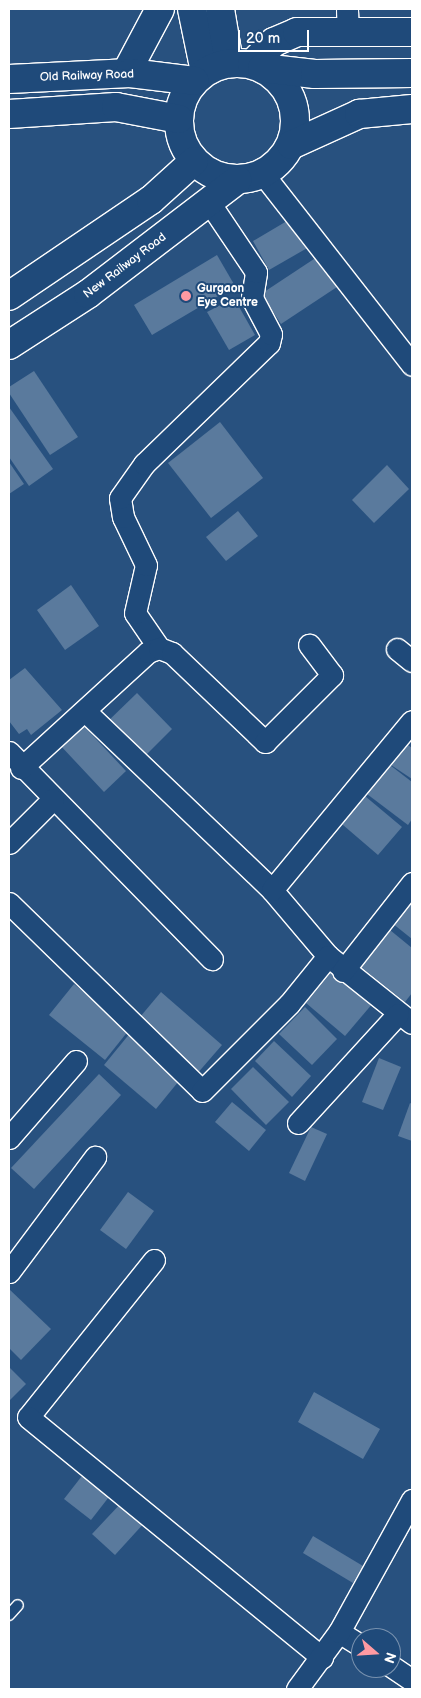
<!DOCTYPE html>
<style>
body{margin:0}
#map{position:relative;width:421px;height:1698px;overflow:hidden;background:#28517f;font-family:"Balsamiq Sans",sans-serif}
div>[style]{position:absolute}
.building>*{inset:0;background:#5a7a9d}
.roads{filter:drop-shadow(1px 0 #fff) drop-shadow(-1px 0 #fff) drop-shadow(0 1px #fff) drop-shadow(0 -1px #fff)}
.lane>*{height:10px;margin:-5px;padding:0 5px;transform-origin:5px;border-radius:5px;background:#1f4a7a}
.street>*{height:21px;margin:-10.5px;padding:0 10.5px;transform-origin:10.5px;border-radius:10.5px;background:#1f4a7a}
.secondary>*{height:28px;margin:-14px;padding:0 14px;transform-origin:14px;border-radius:14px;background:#1f4a7a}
.secondary>.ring{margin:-14px;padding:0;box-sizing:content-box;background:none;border:28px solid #1f4a7a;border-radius:50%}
.dots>*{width:14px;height:14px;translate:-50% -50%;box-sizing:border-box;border:2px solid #1f4a7a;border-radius:50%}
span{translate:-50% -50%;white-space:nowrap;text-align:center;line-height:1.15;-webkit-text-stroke:4px #1f4a7a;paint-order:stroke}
.street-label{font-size:12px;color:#fff}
.poi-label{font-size:12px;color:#fff;font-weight:700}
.left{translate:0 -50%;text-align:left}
.frame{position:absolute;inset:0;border:10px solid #fff;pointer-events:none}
.north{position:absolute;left:351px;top:1628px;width:50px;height:50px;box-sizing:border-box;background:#1f4a7a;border:1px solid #7992af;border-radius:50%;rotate:109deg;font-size:14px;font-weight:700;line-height:20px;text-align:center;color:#fff}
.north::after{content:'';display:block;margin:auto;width:18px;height:22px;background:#ff9aa2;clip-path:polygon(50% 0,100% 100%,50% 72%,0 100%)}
.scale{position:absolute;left:238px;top:30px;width:71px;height:22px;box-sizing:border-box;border:2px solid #fff;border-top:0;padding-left:6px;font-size:15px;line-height:18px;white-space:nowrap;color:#fff;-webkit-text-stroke:4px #1f4a7a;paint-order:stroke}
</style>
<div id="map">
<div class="building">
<i style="clip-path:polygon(292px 218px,309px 247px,269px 270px,253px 241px)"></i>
<i style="clip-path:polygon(217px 255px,235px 286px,152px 335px,134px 305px)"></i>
<i style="clip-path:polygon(320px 255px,340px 285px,281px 324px,261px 294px)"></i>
<i style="clip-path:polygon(234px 298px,255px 335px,229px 350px,207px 312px)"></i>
<i style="clip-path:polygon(34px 371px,78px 437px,50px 455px,9px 393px,9px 387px)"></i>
<i style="clip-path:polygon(9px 407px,53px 469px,29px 486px,9px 457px)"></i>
<i style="clip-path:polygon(220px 422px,263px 478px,211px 518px,168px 463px)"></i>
<i style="clip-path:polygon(9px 462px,24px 484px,9px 494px)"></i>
<i style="clip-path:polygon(387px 465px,409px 489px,374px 523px,352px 500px)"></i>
<i style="clip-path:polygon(238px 511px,258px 536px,226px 561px,206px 537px)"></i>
<i style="clip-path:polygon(71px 585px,99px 626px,65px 650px,37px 610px)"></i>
<i style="clip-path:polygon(25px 668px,62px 710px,31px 735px,27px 729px,19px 734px,9px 721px,9px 680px)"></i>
<i style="clip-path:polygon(137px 693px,172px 729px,140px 761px,104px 725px)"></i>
<i style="clip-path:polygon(81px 723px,126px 771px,104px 792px,59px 744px)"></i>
<i style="clip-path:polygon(400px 739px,412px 748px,412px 779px,385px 761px)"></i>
<i style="clip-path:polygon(386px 762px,412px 782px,412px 819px,408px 825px,363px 791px)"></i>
<i style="clip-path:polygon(359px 791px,402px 827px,378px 855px,336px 819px)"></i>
<i style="clip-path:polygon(412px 895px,412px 939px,392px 923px)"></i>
<i style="clip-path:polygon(390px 930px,412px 948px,412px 993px,405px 1002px,361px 967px)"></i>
<i style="clip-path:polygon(333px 970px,373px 1003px,345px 1036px,306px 1003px)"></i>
<i style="clip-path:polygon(74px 984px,129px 1030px,105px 1060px,49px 1015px)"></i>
<i style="clip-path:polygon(161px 992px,222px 1045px,196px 1075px,135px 1023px)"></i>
<i style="clip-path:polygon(305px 1007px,337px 1039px,312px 1065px,279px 1034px)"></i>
<i style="clip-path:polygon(131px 1032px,183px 1076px,156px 1109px,104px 1065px)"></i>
<i style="clip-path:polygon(274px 1041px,311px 1076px,292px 1097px,255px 1061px)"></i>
<i style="clip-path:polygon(379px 1058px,401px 1067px,383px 1110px,362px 1102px)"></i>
<i style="clip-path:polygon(253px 1067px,289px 1102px,266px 1125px,231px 1089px)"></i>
<i style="clip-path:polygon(99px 1074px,121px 1095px,34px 1189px,11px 1168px)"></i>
<i style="clip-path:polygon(232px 1102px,266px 1130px,249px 1151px,215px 1122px)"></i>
<i style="clip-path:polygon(410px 1103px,412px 1104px,412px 1141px,398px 1136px)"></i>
<i style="clip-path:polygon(311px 1127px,327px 1134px,305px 1181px,289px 1173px)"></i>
<i style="clip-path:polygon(128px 1192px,154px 1211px,126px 1249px,100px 1230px)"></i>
<i style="clip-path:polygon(9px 1289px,51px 1329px,21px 1360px,9px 1348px)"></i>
<i style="clip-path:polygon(9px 1367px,26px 1384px,9px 1401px)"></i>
<i style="clip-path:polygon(314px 1392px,380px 1429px,363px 1459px,298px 1422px)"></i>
<i style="clip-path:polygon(85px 1472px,112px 1493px,91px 1520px,64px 1499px)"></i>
<i style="clip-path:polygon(123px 1501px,146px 1521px,115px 1555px,92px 1534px)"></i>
<i style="clip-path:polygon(313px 1536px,363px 1566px,353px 1583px,303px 1553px)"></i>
</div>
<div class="roads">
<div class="lane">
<i style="left:9px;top:1615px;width:13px;rotate:-48deg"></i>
</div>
<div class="street">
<i style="left:347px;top:9px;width:23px;rotate:88deg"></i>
<i style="left:263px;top:174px;width:242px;rotate:52deg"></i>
<i style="left:159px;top:648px;width:42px;rotate:-124.4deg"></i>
<i style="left:135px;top:613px;width:49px;rotate:-77.1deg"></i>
<i style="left:146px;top:565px;width:53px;rotate:-115.6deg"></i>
<i style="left:123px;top:517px;width:19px;rotate:-99deg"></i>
<i style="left:120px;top:498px;width:42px;rotate:-54.8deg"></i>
<i style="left:144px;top:464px;width:174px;rotate:-44.1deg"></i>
<i style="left:269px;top:343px;width:9px;rotate:-77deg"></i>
<i style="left:271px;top:334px;width:41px;rotate:-117.8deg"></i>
<i style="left:252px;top:298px;width:26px;rotate:-81deg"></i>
<i style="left:256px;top:272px;width:84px;rotate:-123.9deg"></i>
<i style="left:397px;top:649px;width:19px;rotate:39deg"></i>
<i style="left:86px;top:712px;width:257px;rotate:43.7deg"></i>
<i style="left:272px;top:890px;width:87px;rotate:49.7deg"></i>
<i style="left:328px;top:956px;width:107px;rotate:38.6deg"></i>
<i style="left:9px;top:752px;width:290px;rotate:45.6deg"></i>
<i style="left:21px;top:768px;width:172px;rotate:-42.4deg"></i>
<i style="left:148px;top:652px;width:12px;rotate:-20deg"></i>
<i style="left:159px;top:648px;width:14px;rotate:21deg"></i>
<i style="left:172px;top:653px;width:129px;rotate:43.7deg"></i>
<i style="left:265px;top:742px;width:95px;rotate:-45deg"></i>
<i style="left:332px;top:675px;width:38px;rotate:-127deg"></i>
<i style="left:9px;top:843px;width:62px;rotate:-45deg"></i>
<i style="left:272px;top:890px;width:219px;rotate:-50.4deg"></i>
<i style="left:9px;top:903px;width:269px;rotate:44.2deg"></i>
<i style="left:202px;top:1091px;width:123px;rotate:-45deg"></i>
<i style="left:289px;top:1004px;width:62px;rotate:-50.9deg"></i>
<i style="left:343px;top:971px;width:112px;rotate:-51.9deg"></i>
<i style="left:298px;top:1123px;width:148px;rotate:-47.5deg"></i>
<i style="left:9px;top:1138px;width:102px;rotate:-49deg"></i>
<i style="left:154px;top:1260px;width:201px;rotate:128.7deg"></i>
<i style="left:28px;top:1417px;width:380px;rotate:39.3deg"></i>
<i style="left:9px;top:1272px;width:144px;rotate:-53.2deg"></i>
<i style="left:339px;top:1632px;width:26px;rotate:32deg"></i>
<i style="left:391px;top:1666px;width:25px;rotate:34deg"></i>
<i style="left:297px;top:1689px;width:71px;rotate:-53.6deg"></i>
<i style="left:339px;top:1632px;width:151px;rotate:-61.1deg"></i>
</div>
<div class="secondary">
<i style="left:192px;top:9px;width:64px;rotate:78.3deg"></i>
<i style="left:220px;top:9px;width:55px;rotate:80.5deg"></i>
<i class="ring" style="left:179px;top:63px;width:88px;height:88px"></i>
<i style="left:252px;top:64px;width:31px;rotate:-45deg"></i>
<i style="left:274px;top:42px;width:25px;rotate:-23deg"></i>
<i style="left:297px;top:32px;width:115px"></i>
<i style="left:262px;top:68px;width:53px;rotate:6.5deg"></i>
<i style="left:315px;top:74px;width:97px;rotate:-0.6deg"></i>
<i style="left:126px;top:73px;width:72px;rotate:-62deg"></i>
<i style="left:9px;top:79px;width:121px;rotate:-2.8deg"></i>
<i style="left:130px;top:73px;width:65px;rotate:7deg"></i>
<i style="left:9px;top:114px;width:107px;rotate:-3.7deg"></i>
<i style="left:116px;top:107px;width:64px;rotate:10.8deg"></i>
<i style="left:291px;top:145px;width:75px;rotate:-24.5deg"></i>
<i style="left:359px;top:114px;width:53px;rotate:-5.4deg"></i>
<i style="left:9px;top:296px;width:171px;rotate:-34.1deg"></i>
<i style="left:151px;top:200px;width:58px;rotate:-42.2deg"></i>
<i style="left:9px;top:345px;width:94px;rotate:-32.8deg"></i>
<i style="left:88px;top:294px;width:188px;rotate:-37.4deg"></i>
</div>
</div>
<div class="dots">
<i style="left:186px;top:296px;background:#ff9aa2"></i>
</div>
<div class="street-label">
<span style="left:87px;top:76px;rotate:-2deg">Old Railway Road</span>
<span style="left:125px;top:266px;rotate:-37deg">New Railway Road</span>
</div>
<div class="poi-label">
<span class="left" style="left:197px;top:296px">Gurgaon<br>Eye Centre</span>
</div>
<div class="frame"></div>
<div class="north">N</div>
<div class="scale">20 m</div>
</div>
